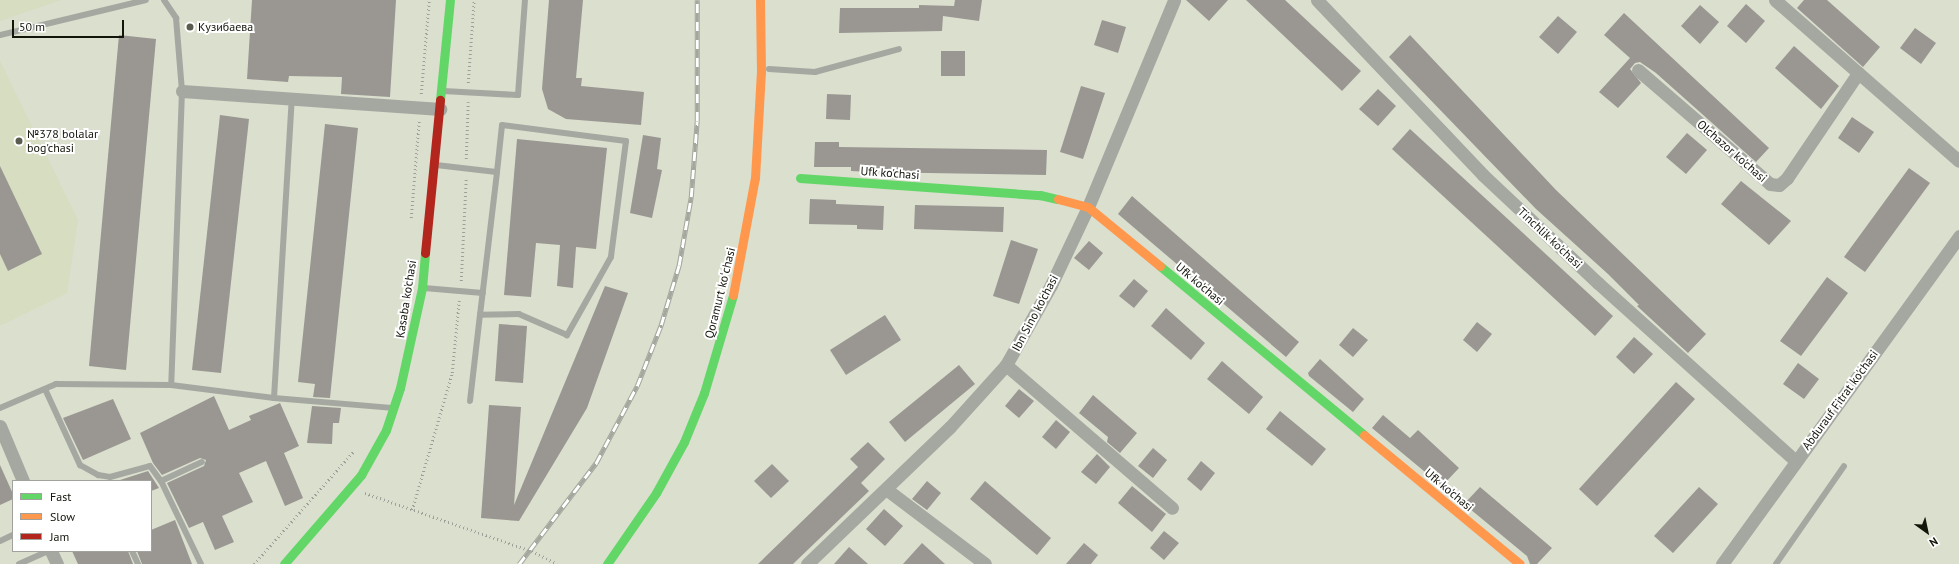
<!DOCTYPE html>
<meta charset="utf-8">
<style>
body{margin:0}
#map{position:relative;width:1959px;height:564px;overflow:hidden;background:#dadfce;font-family:"PT Sans",sans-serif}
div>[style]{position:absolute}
.built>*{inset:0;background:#d6ddc1}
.building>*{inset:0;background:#9a9792}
.path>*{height:2.5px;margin-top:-1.25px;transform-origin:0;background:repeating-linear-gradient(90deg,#9e9f98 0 1px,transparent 0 4px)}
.lane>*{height:6px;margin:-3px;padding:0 3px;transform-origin:3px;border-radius:3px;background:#a5a8a1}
.street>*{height:13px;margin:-6.5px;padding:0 6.5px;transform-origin:6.5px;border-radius:6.5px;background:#a5a8a1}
.fast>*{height:9px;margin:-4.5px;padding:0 4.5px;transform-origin:4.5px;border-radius:4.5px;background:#63d668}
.slow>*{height:9px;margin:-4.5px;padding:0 4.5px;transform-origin:4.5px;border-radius:4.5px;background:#ff974d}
.jam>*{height:9px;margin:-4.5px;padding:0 4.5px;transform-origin:4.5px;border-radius:4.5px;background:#b3261e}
.rail>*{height:4.5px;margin-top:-2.25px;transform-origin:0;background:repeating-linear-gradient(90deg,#fff 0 9px,#a4a79e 0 18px);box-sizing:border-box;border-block:1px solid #a4a79e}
.dots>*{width:11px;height:11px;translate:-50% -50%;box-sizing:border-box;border:2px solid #fff;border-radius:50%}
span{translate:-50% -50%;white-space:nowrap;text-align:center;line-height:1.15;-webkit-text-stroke:4px #fff;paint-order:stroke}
.poi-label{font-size:12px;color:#13150b}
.left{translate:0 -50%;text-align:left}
.street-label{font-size:12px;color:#13150b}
.legend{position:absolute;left:12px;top:480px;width:140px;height:72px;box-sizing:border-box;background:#fff;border:1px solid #a1a19d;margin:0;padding:5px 7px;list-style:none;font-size:12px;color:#13150b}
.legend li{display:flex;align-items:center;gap:8px;height:20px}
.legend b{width:20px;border:1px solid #a1a19d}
.north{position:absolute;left:1907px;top:512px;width:40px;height:40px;-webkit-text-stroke:3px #fff;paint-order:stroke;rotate:147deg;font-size:11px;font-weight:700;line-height:16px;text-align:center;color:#13150b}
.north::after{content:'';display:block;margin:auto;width:14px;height:18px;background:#13150b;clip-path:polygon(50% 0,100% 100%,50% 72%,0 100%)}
.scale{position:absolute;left:12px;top:20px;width:112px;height:18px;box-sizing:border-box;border:2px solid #13150b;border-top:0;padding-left:5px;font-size:12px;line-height:14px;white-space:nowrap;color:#13150b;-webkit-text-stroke:3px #fff;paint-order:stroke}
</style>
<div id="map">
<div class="built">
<i style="clip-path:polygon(0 0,61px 0,0 21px)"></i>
<i style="clip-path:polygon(0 61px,78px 220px,67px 293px,0 326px)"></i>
</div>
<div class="building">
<i style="clip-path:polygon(252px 0,396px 0,390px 97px,341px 94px,342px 77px,289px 76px,288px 82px,247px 79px)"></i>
<i style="clip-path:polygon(549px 0,583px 0,576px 78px,582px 78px,581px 86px,644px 92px,641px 125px,566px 119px,548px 109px,542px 89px)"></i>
<i style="clip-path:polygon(955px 0,982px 0,979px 21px,943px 16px,942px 31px,839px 33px,840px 8px,919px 8px,919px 5px,954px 6px)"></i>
<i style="clip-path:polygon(1186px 0,1228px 0,1209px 21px)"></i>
<i style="clip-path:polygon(1246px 0,1285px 0,1361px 71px,1342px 91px)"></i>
<i style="clip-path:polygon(1804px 0,1827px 0,1880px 47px,1863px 67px,1797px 8px)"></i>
<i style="clip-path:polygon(1746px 4px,1765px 21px,1746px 43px,1727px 26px)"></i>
<i style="clip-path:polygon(1700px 5px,1719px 22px,1700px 44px,1681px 26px)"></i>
<i style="clip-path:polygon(1624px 13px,1769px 148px,1756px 162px,1656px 73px,1640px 62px,1635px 63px,1630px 69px,1641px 83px,1618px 108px,1599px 92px,1630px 58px,1604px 35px)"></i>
<i style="clip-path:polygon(1558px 16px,1577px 32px,1558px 54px,1539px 37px)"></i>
<i style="clip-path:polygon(1102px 20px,1126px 27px,1118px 53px,1094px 45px)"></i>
<i style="clip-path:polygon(1915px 28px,1936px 43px,1921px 64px,1900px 48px)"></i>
<i style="clip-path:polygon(119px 35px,156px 39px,126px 370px,89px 366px)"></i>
<i style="clip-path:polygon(1410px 35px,1556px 190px,1706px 334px,1688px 353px,1637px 306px,1639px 305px,1608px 274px,1536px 209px,1389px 57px)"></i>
<i style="clip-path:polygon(1794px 46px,1839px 86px,1821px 109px,1775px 68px)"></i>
<i style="clip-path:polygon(941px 51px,965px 51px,965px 76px,941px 76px)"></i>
<i style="clip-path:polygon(1081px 86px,1105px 93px,1083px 159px,1060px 152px)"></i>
<i style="clip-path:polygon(1378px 89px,1396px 106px,1378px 126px,1359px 109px)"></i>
<i style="clip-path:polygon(827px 94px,851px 95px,850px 120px,826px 119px)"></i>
<i style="clip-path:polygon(220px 115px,249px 119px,221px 373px,192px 370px)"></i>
<i style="clip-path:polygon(1852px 117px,1874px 132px,1859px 153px,1838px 138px)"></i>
<i style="clip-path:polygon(325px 124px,358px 128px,330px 398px,313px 397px,315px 384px,298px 382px)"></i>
<i style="clip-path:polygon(1410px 129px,1613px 316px,1595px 336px,1392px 149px)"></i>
<i style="clip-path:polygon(1687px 133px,1707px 150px,1686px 174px,1666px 157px)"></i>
<i style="clip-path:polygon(643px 135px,661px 138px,657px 169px,662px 170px,652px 218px,630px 213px)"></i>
<i style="clip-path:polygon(517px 139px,607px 148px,596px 249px,576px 247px,573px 288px,557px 286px,560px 245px,536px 243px,531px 297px,504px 295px)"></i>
<i style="clip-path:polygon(815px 142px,839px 142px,839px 147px,1047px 150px,1046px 175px,869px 172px,851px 171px,851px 167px,814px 167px)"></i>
<i style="clip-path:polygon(0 166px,42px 254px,8px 271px,0 254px)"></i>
<i style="clip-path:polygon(1909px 168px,1930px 183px,1865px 272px,1844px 257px)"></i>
<i style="clip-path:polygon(1741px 181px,1791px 221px,1769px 245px,1721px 204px)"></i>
<i style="clip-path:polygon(1132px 196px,1299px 342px,1286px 357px,1118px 214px)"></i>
<i style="clip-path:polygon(810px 199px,836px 200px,836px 204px,884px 206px,883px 230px,857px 229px,857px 225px,809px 224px)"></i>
<i style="clip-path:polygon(915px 205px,1004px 207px,1003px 232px,914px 229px)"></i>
<i style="clip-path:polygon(1011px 240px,1038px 249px,1019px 304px,993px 296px)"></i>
<i style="clip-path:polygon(1089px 241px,1103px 253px,1089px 270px,1074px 258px)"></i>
<i style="clip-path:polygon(1827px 277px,1848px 293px,1801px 356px,1780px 341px)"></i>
<i style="clip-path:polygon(1134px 279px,1148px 291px,1134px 308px,1119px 296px)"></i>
<i style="clip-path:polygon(605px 286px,628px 293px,587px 408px,519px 521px,481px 518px,489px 405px,521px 407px,514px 505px)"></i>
<i style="clip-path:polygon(1166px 308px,1205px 343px,1191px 360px,1151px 326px)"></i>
<i style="clip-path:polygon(885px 315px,901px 340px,846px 375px,830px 350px)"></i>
<i style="clip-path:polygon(1477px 322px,1492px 334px,1477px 352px,1463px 340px)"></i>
<i style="clip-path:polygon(499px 324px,527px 326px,523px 383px,495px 381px)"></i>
<i style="clip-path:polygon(1353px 328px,1368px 340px,1353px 357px,1339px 345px)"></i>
<i style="clip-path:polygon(1634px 337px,1653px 354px,1634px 374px,1616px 357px)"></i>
<i style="clip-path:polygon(1320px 359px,1364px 399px,1353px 412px,1309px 376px,1308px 373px)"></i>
<i style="clip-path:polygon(1222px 361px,1263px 397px,1249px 414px,1207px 379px)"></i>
<i style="clip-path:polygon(1798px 363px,1819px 379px,1804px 399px,1783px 384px)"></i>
<i style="clip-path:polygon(959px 365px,975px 384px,905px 442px,889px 422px)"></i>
<i style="clip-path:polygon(1676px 382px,1695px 399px,1597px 506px,1579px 489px)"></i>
<i style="clip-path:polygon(1019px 389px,1034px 401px,1019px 418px,1005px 406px)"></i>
<i style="clip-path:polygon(1093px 395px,1137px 433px,1120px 453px,1107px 442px,1108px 437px,1079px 413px)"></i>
<i style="clip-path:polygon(214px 396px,229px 430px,251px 420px,249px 416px,280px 403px,299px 446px,284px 453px,303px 498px,285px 506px,266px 461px,239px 473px,253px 502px,222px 516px,234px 542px,215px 550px,203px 522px,189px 528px,167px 483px,204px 466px,206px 460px,200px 458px,162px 475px,153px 463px,140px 433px)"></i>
<i style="clip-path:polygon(113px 399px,131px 439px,83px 460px,63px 418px)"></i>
<i style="clip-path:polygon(312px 406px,341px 408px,339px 423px,333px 423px,332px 444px,307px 443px)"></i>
<i style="clip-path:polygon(1280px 411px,1326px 449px,1312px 466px,1266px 429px)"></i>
<i style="clip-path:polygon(1383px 415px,1410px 438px,1418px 430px,1459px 468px,1442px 486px,1372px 428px)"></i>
<i style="clip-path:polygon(1056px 420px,1070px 432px,1056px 449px,1042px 437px)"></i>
<i style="clip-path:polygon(868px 442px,885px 459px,861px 483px,869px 491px,793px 564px,758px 564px,858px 467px,850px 459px)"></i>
<i style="clip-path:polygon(1153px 448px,1167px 460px,1153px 478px,1138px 466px)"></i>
<i style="clip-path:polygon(1097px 454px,1110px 467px,1096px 484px,1081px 472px)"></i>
<i style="clip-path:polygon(1201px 461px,1215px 473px,1201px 491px,1187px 479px)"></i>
<i style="clip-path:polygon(772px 464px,789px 481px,771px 498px,754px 481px)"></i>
<i style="clip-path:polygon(0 465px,13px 494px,13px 499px,0 505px)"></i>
<i style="clip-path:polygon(148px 471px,159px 488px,151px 491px,151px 481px,117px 481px)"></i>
<i style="clip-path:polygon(927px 481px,941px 493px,927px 510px,912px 499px)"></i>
<i style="clip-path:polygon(985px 481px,1051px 538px,1037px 555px,970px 499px)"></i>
<i style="clip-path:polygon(1132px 486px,1166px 514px,1152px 532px,1118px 503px)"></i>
<i style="clip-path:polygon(1480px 487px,1552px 548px,1537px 564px,1530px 564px,1527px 556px,1464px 504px)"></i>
<i style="clip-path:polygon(1699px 487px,1718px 504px,1673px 553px,1654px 536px)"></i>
<i style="clip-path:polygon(884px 509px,903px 526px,885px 546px,866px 529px)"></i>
<i style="clip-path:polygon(175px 520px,192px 564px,142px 564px,137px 551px,151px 551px,151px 530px)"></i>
<i style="clip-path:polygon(1164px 531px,1179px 543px,1164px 560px,1150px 548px)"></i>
<i style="clip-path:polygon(922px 543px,945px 564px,903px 564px)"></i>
<i style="clip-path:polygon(1084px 543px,1098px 555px,1091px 564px,1066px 564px)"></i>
<i style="clip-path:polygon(849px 547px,868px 564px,834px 564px)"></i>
<i style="clip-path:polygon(72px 551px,128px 551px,133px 564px,78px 564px)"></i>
</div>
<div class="path">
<i style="left:468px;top:83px;width:83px;rotate:-85.9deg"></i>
<i style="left:421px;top:94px;width:94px;rotate:-85.1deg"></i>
<i style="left:466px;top:159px;width:57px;rotate:-88deg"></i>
<i style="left:411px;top:218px;width:97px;rotate:-85.3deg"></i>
<i style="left:461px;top:281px;width:103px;rotate:-87.2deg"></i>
<i style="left:365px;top:493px;width:177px;rotate:19.2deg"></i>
<i style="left:532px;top:551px;width:28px;rotate:27deg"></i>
<i style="left:412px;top:510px;width:143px;rotate:-73.7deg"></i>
<i style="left:452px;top:373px;width:73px;rotate:-84.5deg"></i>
<i style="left:254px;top:564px;width:151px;rotate:-48.5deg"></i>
</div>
<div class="lane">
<i style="left:164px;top:0;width:22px;rotate:56deg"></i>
<i style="left:176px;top:18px;width:73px;rotate:85.3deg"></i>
<i style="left:182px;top:91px;width:294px;rotate:92.1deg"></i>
<i style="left:0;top:35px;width:150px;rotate:-13.5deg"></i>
<i style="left:769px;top:69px;width:46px;rotate:3.7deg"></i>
<i style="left:815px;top:72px;width:87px;rotate:-15.3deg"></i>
<i style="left:443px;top:91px;width:75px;rotate:3.1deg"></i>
<i style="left:518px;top:95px;width:95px;rotate:-85.8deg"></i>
<i style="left:436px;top:165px;width:61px;rotate:6.5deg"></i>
<i style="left:497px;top:172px;width:47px;rotate:-83.9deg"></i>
<i style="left:502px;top:125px;width:125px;rotate:7.4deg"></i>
<i style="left:626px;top:141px;width:117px;rotate:97.4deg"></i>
<i style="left:611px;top:257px;width:90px;rotate:119.4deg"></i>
<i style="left:567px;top:335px;width:52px;rotate:-156.4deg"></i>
<i style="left:519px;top:314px;width:39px;rotate:179deg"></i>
<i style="left:480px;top:315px;width:144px;rotate:-83.2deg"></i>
<i style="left:424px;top:288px;width:59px;rotate:4.8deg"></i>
<i style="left:45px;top:389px;width:84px;rotate:65.3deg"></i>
<i style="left:80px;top:465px;width:21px;rotate:29deg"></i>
<i style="left:98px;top:475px;width:12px;rotate:9deg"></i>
<i style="left:110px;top:477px;width:41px;rotate:-15.4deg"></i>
<i style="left:150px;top:466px;width:19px;rotate:54deg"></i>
<i style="left:161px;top:481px;width:92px;rotate:64.3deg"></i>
<i style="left:274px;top:398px;width:301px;rotate:-86.6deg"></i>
<i style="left:470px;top:401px;width:87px;rotate:-83.4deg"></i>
<i style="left:0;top:408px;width:61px;rotate:-23.2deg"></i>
<i style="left:56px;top:384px;width:115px;rotate:0.5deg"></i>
<i style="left:171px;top:385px;width:104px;rotate:7.2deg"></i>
<i style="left:274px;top:398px;width:118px;rotate:4.8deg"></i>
<i style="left:161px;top:481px;width:45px;rotate:-24.9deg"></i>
<i style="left:0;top:541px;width:14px;rotate:-25deg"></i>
<i style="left:132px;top:551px;width:14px;rotate:65deg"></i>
<i style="left:19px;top:564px;width:32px;rotate:-24deg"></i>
<i style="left:1776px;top:564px;width:119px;rotate:-55.2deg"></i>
</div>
<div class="street">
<i style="left:1317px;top:0;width:241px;rotate:46.5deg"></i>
<i style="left:1483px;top:175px;width:158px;rotate:43.2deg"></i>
<i style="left:1598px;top:283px;width:266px;rotate:42deg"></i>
<i style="left:1775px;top:0;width:244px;rotate:41.2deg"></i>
<i style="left:1638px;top:70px;width:174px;rotate:40.8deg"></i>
<i style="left:1770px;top:184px;width:9px;rotate:6deg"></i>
<i style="left:1779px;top:185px;width:11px;rotate:-41deg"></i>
<i style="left:1787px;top:178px;width:127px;rotate:-55.9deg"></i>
<i style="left:182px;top:91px;width:259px;rotate:4deg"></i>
<i style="left:1006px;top:365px;width:219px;rotate:40.7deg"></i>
<i style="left:0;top:426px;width:60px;rotate:67.3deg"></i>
<i style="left:886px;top:489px;width:124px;rotate:37.1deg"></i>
<i style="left:51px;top:551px;width:14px;rotate:65deg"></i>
<i style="left:807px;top:564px;width:198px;rotate:-43.8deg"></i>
<i style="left:950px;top:427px;width:84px;rotate:-47.9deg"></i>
<i style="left:1006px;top:365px;width:92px;rotate:-60.6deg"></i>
<i style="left:1051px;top:285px;width:86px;rotate:-64.6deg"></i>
<i style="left:1088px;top:207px;width:224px;rotate:-67.4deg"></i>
<i style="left:1722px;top:564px;width:405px;rotate:-54.1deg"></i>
</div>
<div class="fast">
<i style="left:440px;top:100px;width:100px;rotate:-84.3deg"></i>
<i style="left:800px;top:178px;width:241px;rotate:4.1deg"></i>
<i style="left:1040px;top:195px;width:18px;rotate:13deg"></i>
<i style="left:1160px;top:266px;width:265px;rotate:39.6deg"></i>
<i style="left:284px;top:564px;width:118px;rotate:-49.1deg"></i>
<i style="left:361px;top:475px;width:51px;rotate:-60.9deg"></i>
<i style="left:386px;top:430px;width:44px;rotate:-71.6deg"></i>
<i style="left:400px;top:388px;width:102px;rotate:-77.6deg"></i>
<i style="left:422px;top:288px;width:35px;rotate:-85deg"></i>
<i style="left:607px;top:564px;width:86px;rotate:-55.4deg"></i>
<i style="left:656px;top:493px;width:58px;rotate:-61.2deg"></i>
<i style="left:684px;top:442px;width:53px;rotate:-67.8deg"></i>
<i style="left:704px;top:393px;width:102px;rotate:-73.5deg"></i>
</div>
<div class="slow">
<i style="left:1058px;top:199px;width:31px;rotate:15deg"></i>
<i style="left:1088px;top:207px;width:93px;rotate:39.3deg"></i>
<i style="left:733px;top:295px;width:119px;rotate:-79.4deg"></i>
<i style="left:755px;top:178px;width:106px;rotate:-86.8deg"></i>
<i style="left:761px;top:72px;width:72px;rotate:-90.8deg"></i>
<i style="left:1364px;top:435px;width:202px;rotate:39.6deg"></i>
</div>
<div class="jam">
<i style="left:425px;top:253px;width:154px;rotate:-84.4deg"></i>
</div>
<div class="rail">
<i style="left:519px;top:564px;width:127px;rotate:-52.7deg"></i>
<i style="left:596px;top:463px;width:87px;rotate:-62deg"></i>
<i style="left:637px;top:386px;width:66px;rotate:-68.5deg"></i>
<i style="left:661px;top:325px;width:63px;rotate:-73.3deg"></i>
<i style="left:679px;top:265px;width:69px;rotate:-80deg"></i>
<i style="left:691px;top:197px;width:76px;rotate:-85.5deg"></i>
<i style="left:697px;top:121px;width:121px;rotate:-90deg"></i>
</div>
<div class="dots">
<i style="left:190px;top:27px;background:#595c4f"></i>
<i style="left:19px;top:141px;background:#595c4f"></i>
</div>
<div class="poi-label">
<span class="left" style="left:198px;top:27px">Кузибаева</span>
<span class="left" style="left:27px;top:141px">№378 bolalar<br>bog'chasi</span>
</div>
<div class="street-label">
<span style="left:1732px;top:151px;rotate:41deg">Olchazor ko'chasi</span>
<span style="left:890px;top:173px;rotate:4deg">Ufk ko'chasi</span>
<span style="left:1550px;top:238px;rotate:43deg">Tinchlik ko'chasi</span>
<span style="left:1200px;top:284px;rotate:40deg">Ufk ko'chasi</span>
<span style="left:720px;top:293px;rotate:-76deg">Qoramurt koʻchasi</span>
<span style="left:406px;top:299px;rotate:-81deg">Kasaba ko'chasi</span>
<span style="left:1035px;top:313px;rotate:-62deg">Ibn Sino ko'chasi</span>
<span style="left:1840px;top:400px;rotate:-54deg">Abdurauf Fitrat ko'chasi</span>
<span style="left:1449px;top:490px;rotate:40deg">Ufk ko'chasi</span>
</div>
<ul class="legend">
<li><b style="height:5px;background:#63d668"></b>Fast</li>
<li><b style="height:5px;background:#ff974d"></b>Slow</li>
<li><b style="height:5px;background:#b3261e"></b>Jam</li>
</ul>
<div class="north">N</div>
<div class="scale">50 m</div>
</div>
